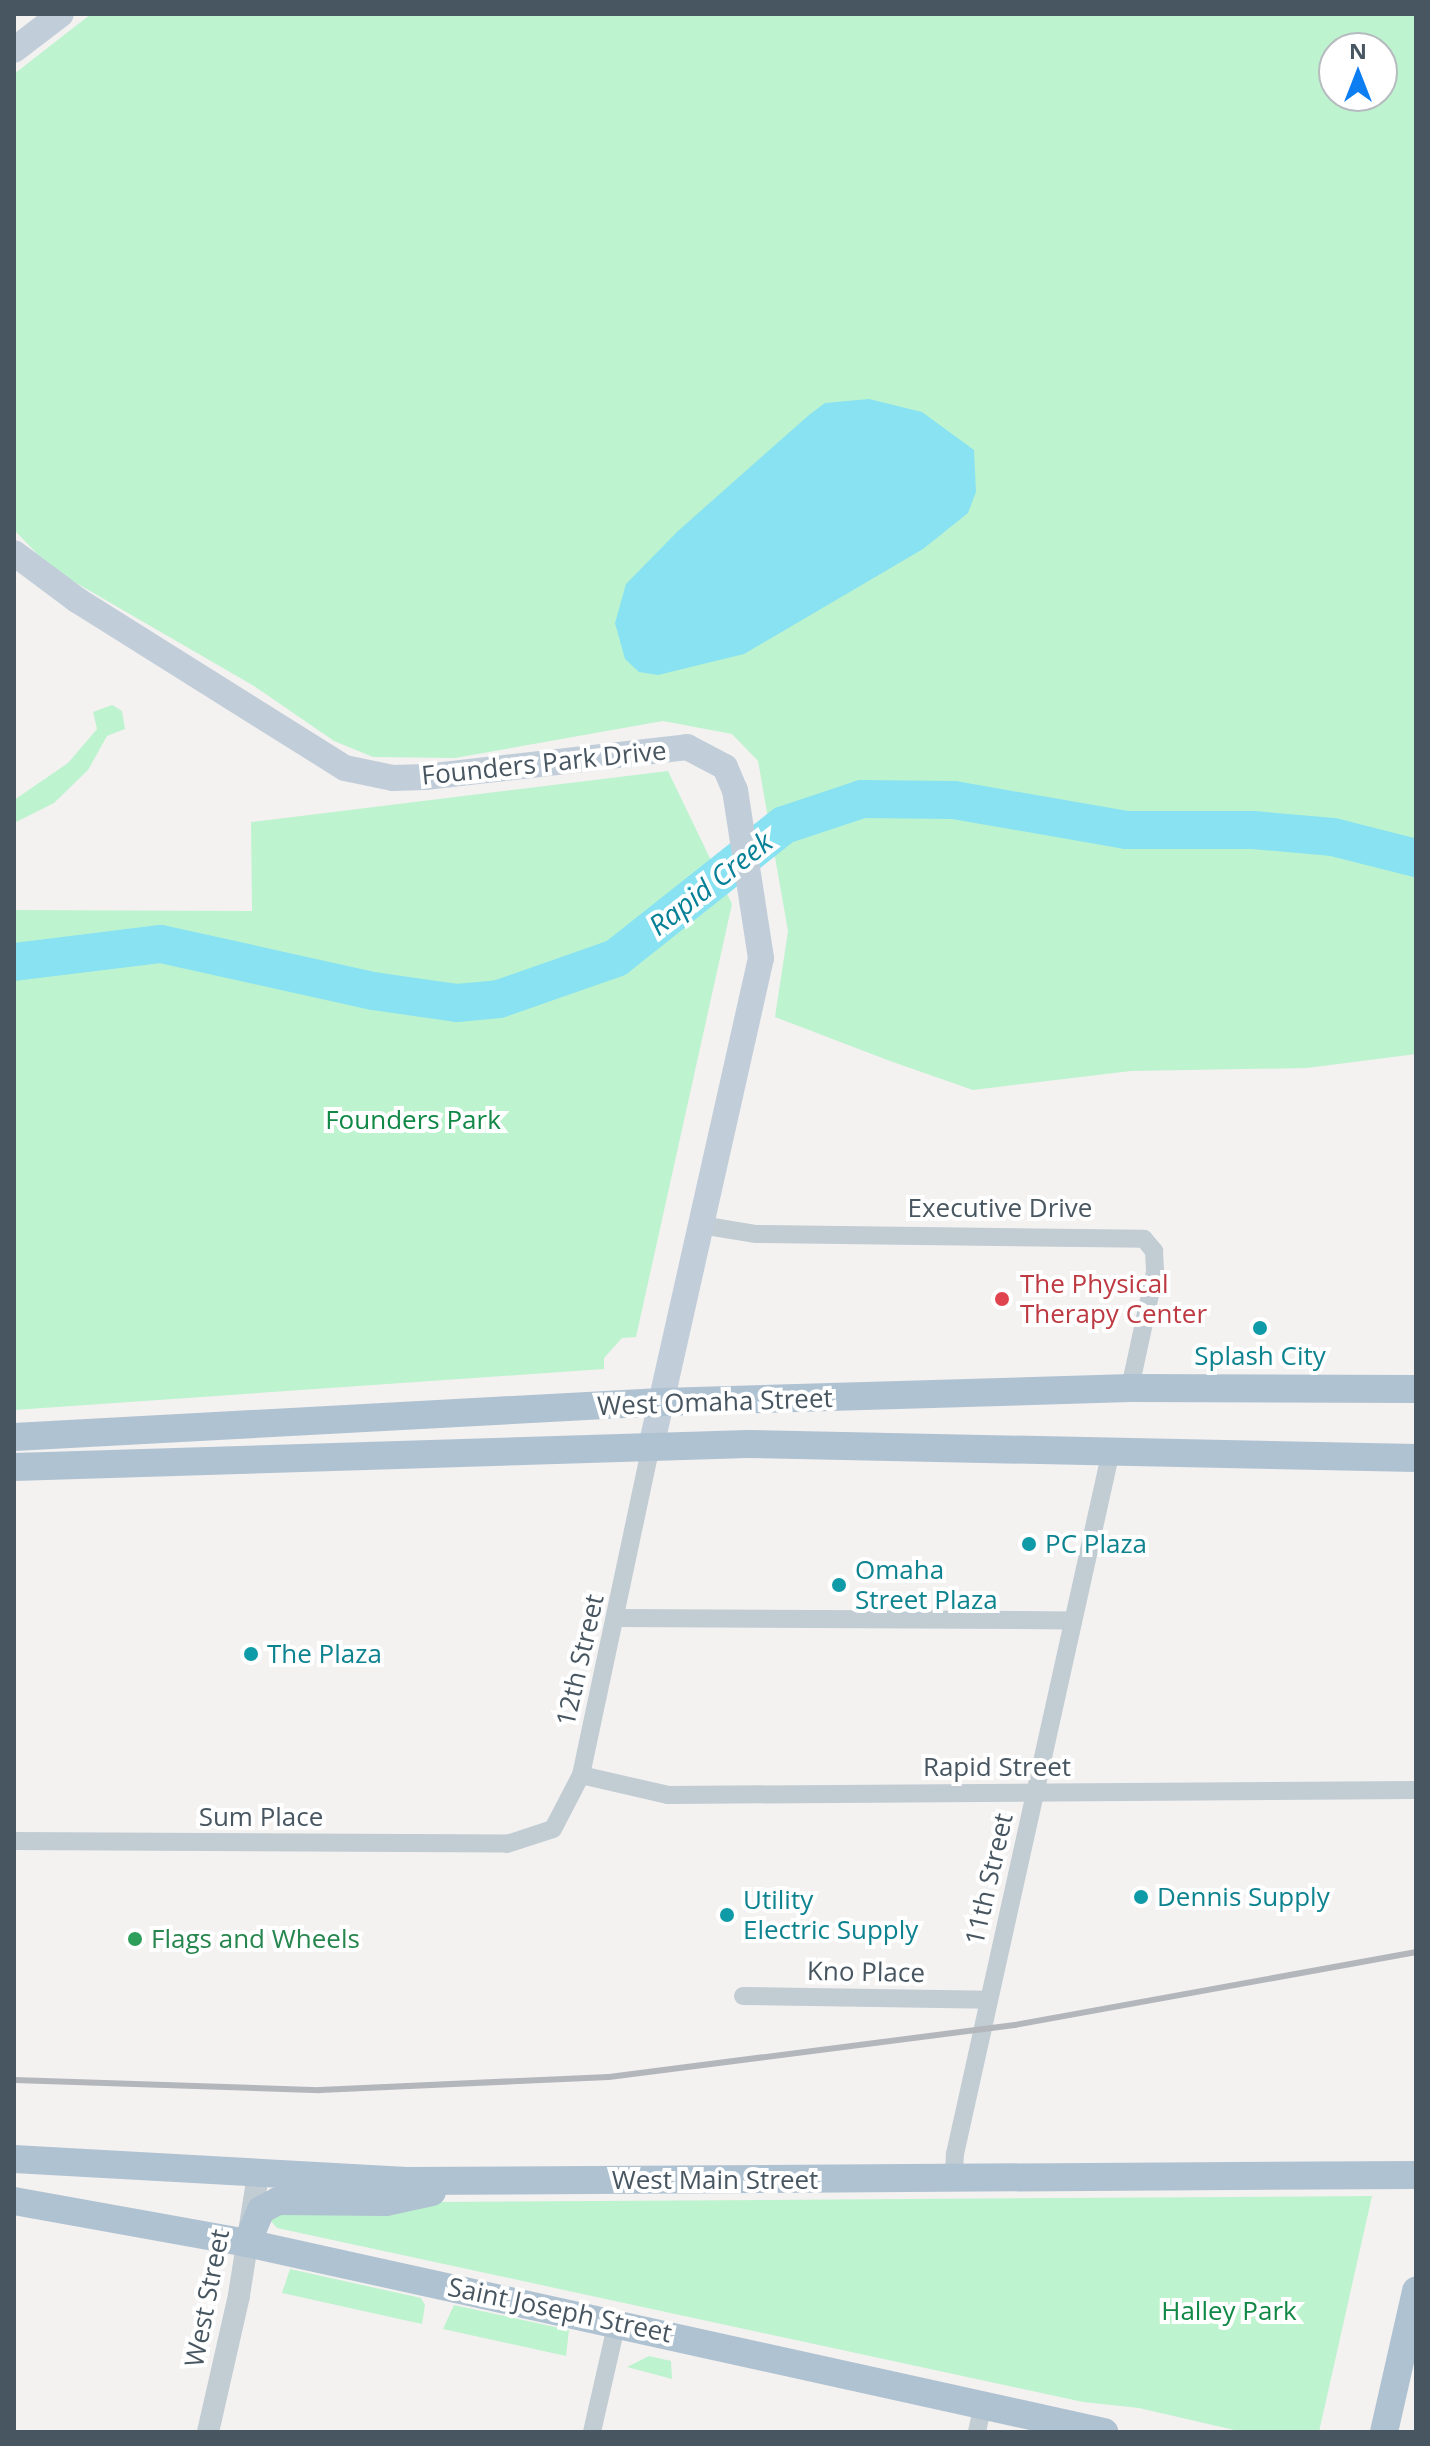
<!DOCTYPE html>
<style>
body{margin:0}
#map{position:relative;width:1430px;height:2446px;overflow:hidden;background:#f4f1f1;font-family:"Open Sans",sans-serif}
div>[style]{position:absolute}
.green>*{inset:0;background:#bef3cf}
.water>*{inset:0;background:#88e2f2}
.river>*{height:38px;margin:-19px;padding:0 19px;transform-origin:19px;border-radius:19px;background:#88e2f2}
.minor>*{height:18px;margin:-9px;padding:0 9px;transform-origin:9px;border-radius:9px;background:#c1ccd3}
.tertiary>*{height:22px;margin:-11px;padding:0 11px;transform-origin:11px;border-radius:11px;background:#c1ccd3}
.secondary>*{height:26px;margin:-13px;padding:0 13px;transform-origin:13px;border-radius:13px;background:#c1ced9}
.primary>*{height:28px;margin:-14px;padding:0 14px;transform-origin:14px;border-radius:14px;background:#afc2d1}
.rail>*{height:6px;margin:-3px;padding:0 3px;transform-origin:3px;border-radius:3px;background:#b3b7bc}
.dots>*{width:22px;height:22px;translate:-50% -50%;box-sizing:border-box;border:4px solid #fff;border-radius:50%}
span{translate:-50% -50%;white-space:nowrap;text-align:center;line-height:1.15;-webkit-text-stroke:8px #fff;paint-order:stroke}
.street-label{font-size:26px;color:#475660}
.park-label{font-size:26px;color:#118846}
.health-label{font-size:26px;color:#be3a42}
.left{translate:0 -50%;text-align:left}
.culture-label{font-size:26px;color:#0d838f}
.leisure-label{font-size:26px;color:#27864d}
.water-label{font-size:28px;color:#068097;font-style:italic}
.frame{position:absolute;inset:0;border:16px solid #475660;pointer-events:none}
.north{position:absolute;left:1318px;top:32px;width:80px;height:80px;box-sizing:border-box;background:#fff;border:2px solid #b5bbbf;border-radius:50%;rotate:0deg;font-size:22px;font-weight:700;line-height:32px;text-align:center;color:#475660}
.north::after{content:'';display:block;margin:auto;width:28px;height:36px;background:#0d7df2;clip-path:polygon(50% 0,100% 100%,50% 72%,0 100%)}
</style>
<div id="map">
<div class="green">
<i style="clip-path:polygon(evenodd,91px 14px,1416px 14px,1416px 1054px,1307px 1068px,1131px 1071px,973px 1090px,890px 1061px,775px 1017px,788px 931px,758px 761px,732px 734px,663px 721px,455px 758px,373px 757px,334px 741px,254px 686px,52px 569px,14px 530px,14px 74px,91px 14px,1334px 48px,1382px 48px,1382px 96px,1334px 96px,1334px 48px)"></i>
<i style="clip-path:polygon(112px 705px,122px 711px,125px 729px,107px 736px,88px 770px,54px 803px,14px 823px,14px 800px,68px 763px,97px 729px,93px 712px)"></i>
<i style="clip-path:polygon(668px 771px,732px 904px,636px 1337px,622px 1338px,604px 1358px,604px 1369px,14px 1410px,14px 910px,252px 911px,251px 822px)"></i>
<i style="clip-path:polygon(1372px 2196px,1319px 2432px,1243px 2432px,1139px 2408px,1083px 2402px,277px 2228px,270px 2220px,271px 2211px,440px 2202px)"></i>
<i style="clip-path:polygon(290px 2269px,421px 2298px,425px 2305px,422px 2324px,282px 2293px)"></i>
<i style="clip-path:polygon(454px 2305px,569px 2330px,566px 2356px,443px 2329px)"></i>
<i style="clip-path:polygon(649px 2356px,671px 2361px,672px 2379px,627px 2367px)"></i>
</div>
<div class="water">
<i style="clip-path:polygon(869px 399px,922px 412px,974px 450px,976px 492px,968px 513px,923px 549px,744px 654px,658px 675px,639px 672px,625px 659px,615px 623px,626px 584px,678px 531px,809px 415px,825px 403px)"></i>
</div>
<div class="river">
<i style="left:14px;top:962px;width:148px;rotate:-7deg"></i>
<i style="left:161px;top:944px;width:217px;rotate:12.5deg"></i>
<i style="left:373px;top:991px;width:85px;rotate:8.1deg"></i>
<i style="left:457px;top:1003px;width:42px;rotate:-5.4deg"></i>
<i style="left:499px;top:999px;width:124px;rotate:-19.3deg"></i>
<i style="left:616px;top:958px;width:214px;rotate:-38.4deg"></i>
<i style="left:784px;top:825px;width:82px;rotate:-18.4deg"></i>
<i style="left:862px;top:799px;width:92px;rotate:0.6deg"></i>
<i style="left:954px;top:800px;width:175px;rotate:9.9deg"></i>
<i style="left:1126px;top:830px;width:127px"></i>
<i style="left:1253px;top:830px;width:80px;rotate:5deg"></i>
<i style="left:1333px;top:837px;width:86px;rotate:14.2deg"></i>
</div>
<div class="minor">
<i style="left:701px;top:1225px;width:56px;rotate:9.3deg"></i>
<i style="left:756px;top:1234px;width:388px;rotate:0.7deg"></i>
<i style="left:1144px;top:1239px;width:16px;rotate:50deg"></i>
<i style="left:1154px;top:1251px;width:21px;rotate:87deg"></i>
<i style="left:1155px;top:1272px;width:119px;rotate:102.2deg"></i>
<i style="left:617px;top:1618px;width:456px;rotate:0.3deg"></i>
<i style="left:581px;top:1775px;width:89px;rotate:12.9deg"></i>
<i style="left:668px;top:1795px;width:748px;rotate:-0.38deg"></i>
<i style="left:14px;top:1841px;width:493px;rotate:0.3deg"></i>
<i style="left:507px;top:1844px;width:48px;rotate:-18.1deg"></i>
<i style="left:553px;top:1829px;width:61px;rotate:-62.6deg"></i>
<i style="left:581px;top:1775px;width:335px;rotate:-78deg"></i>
<i style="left:743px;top:1996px;width:245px;rotate:0.9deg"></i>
<i style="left:954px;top:2178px;width:24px;rotate:-88deg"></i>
<i style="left:955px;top:2154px;width:720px;rotate:-77.49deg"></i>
<i style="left:592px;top:2432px;width:113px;rotate:-77.2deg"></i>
<i style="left:977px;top:2432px;width:29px;rotate:-78deg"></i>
</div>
<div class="tertiary">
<i style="left:208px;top:2432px;width:140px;rotate:-77.2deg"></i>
<i style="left:239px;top:2295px;width:121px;rotate:-81deg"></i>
</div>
<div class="secondary">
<i style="left:14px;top:50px;width:59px;rotate:-37.5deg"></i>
<i style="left:14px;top:553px;width:79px;rotate:36.7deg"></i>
<i style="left:77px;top:600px;width:316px;rotate:32.1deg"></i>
<i style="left:345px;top:768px;width:49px;rotate:11.8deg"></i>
<i style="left:393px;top:778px;width:32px;rotate:-2deg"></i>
<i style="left:425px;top:777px;width:264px;rotate:-6.5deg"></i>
<i style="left:687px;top:747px;width:43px;rotate:27.8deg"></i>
<i style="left:725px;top:767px;width:25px;rotate:67deg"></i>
<i style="left:735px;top:790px;width:170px;rotate:81.2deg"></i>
<i style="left:761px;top:958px;width:501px;rotate:102.68deg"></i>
</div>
<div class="primary">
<i style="left:14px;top:1437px;width:648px;rotate:-3.1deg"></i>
<i style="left:661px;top:1402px;width:469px;rotate:-1.7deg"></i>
<i style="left:1130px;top:1388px;width:286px;rotate:0.2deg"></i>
<i style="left:14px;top:1467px;width:734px;rotate:-1.79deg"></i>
<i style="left:748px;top:1444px;width:668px;rotate:1.2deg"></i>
<i style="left:14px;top:2159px;width:393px;rotate:3.2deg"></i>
<i style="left:406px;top:2181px;width:1010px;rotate:-0.34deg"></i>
<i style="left:14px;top:2201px;width:237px;rotate:10.2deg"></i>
<i style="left:247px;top:2243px;width:878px;rotate:12.44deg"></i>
<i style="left:247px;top:2243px;width:36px;rotate:-67deg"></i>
<i style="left:261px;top:2210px;width:19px;rotate:-28deg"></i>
<i style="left:278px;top:2201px;width:108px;rotate:0.5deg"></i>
<i style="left:386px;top:2202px;width:47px;rotate:-12.3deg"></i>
<i style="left:1384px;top:2432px;width:145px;rotate:-77.2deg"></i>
</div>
<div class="rail">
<i style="left:14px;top:2080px;width:306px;rotate:1.9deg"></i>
<i style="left:320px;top:2090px;width:289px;rotate:-2.6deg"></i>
<i style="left:609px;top:2077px;width:409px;rotate:-7.3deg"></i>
<i style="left:1015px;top:2025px;width:408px;rotate:-10.3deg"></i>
</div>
<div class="dots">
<i style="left:1002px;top:1299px;background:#e0444e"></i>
<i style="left:1260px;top:1328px;background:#0f9aa8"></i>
<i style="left:1029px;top:1544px;background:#0f9aa8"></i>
<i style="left:839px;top:1585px;background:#0f9aa8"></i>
<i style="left:251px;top:1654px;background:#0f9aa8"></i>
<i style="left:1141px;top:1897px;background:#0f9aa8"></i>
<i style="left:727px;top:1915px;background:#0f9aa8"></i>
<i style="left:135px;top:1939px;background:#2e9e5b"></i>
</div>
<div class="street-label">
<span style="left:544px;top:763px;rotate:-6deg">Founders Park Drive</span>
<span style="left:1000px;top:1208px">Executive Drive</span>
<span style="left:715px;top:1402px;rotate:-2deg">West Omaha Street</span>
<span style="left:580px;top:1660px;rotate:-77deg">12th Street</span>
<span style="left:997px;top:1767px">Rapid Street</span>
<span style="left:261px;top:1817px">Sum Place</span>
<span style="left:989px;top:1879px;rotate:-77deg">11th Street</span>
<span style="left:866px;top:1972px;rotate:1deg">Kno Place</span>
<span style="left:715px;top:2180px">West Main Street</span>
<span style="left:207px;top:2298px;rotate:-79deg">West Street</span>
<span style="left:560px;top:2310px;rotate:12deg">Saint Joseph Street</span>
</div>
<div class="park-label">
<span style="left:413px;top:1120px">Founders Park</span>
<span style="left:1229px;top:2311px">Halley Park</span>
</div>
<div class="health-label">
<span class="left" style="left:1020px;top:1299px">The Physical<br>Therapy Center</span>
</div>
<div class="culture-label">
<span style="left:1260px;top:1356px">Splash City</span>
<span class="left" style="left:1045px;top:1544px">PC Plaza</span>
<span class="left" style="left:855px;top:1585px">Omaha<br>Street Plaza</span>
<span class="left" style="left:267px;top:1654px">The Plaza</span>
<span class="left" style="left:1157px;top:1897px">Dennis Supply</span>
<span class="left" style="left:743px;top:1915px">Utility<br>Electric Supply</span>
</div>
<div class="leisure-label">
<span class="left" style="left:151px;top:1939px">Flags and Wheels</span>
</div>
<div class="water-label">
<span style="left:710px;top:883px;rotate:-38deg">Rapid Creek</span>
</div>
<div class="frame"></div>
<div class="north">N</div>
</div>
